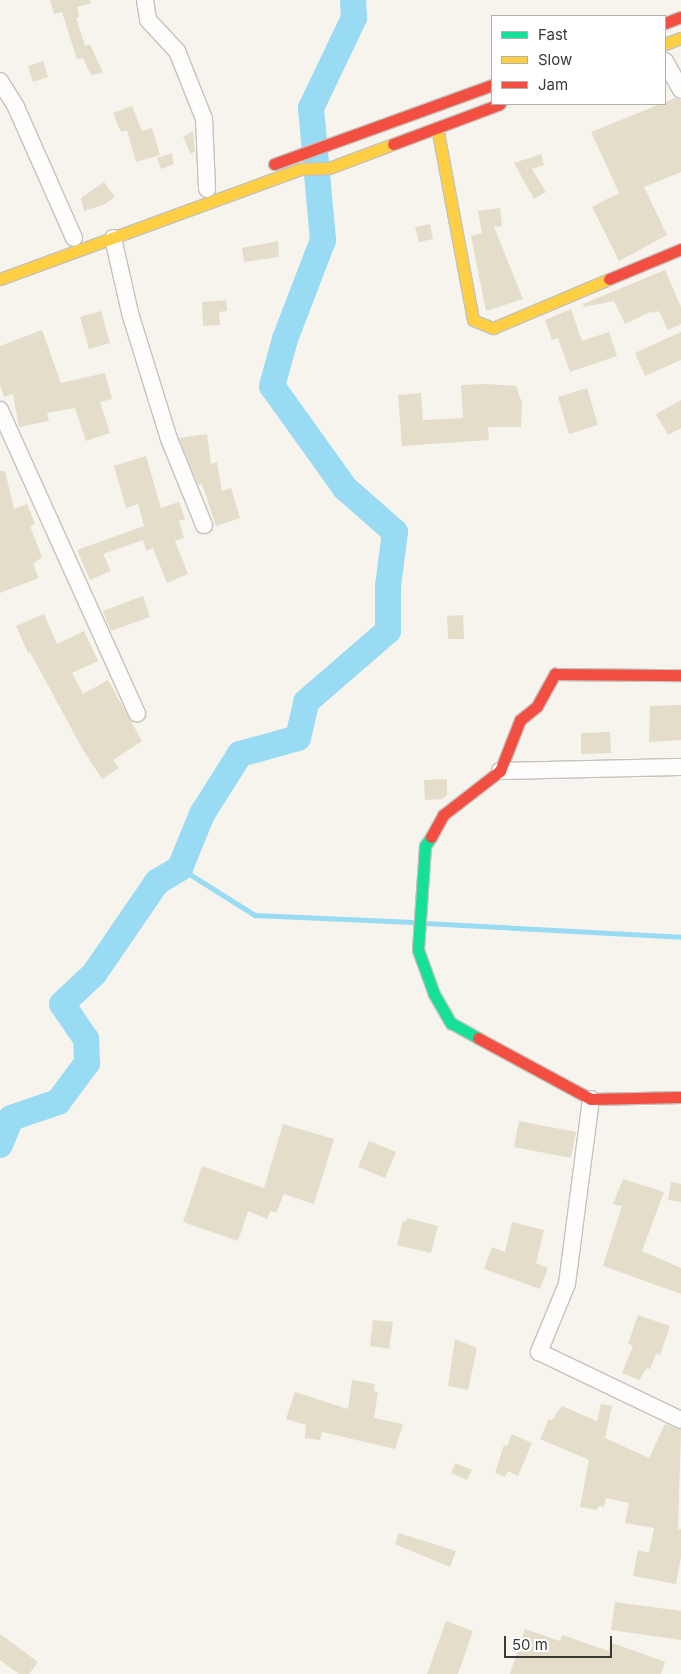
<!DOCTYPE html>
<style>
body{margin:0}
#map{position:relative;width:681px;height:1674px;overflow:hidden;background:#f6f4ed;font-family:Inter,sans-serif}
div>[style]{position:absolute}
.stream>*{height:4.5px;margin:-2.25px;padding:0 2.25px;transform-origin:2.25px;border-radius:2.25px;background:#98dbf3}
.river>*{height:26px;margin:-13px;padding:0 13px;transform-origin:13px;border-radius:13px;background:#98dbf3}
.building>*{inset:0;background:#e4ddca}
.roads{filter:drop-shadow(1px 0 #c4c2bd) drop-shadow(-1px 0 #c4c2bd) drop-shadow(0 1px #c4c2bd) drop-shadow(0 -1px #c4c2bd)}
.street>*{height:16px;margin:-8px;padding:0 8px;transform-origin:8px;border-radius:8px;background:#fefdfc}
.fast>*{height:11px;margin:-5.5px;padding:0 5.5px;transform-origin:5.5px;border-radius:5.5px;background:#16e098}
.slow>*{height:11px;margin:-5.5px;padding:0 5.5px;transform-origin:5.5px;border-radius:5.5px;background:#ffcf43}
.jam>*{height:11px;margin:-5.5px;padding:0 5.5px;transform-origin:5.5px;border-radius:5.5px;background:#f24e42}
span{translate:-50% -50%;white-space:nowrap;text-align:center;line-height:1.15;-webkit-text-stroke:4.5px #fff;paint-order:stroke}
.legend{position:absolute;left:491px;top:15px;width:175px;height:90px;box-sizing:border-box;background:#fff;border:1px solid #b1b0ae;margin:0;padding:6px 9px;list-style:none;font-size:15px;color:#3b3935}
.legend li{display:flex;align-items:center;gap:10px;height:25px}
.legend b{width:25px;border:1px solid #b1b0ae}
.scale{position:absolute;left:504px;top:1636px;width:108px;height:22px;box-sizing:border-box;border:2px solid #3b3935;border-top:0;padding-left:6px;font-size:15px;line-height:18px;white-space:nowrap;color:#3b3935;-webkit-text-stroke:4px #fff;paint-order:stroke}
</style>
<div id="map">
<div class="stream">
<i style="left:180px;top:868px;width:89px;rotate:32.1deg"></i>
<i style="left:255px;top:915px;width:158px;rotate:2.5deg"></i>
<i style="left:425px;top:923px;width:256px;rotate:3.1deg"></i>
</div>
<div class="river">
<i style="left:0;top:1145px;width:29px;rotate:-68deg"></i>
<i style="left:11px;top:1118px;width:50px;rotate:-18.8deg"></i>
<i style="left:58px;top:1102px;width:49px;rotate:-53.4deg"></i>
<i style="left:87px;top:1063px;width:24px;rotate:-92deg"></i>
<i style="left:86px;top:1039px;width:42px;rotate:-124.4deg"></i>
<i style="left:62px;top:1004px;width:44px;rotate:-43.2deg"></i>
<i style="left:94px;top:974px;width:112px;rotate:-55.6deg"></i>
<i style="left:157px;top:882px;width:27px;rotate:-31deg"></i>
<i style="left:180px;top:868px;width:58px;rotate:-67.8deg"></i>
<i style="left:202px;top:814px;width:71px;rotate:-57.7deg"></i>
<i style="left:240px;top:754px;width:60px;rotate:-15.4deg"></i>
<i style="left:298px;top:738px;width:37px;rotate:-77deg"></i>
<i style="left:306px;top:702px;width:108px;rotate:-40.9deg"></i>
<i style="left:388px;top:631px;width:45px;rotate:-90deg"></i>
<i style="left:388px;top:586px;width:54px;rotate:-82.6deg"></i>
<i style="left:395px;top:532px;width:67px;rotate:-138.7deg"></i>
<i style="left:345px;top:488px;width:125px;rotate:-125.6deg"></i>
<i style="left:272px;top:386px;width:49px;rotate:-74.5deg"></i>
<i style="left:285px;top:339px;width:106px;rotate:-69deg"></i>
<i style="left:323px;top:240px;width:133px;rotate:-95.2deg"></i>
<i style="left:311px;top:108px;width:100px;rotate:-64.5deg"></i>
<i style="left:354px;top:18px;width:18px;rotate:-93deg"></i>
</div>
<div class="building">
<i style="clip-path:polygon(50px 0,90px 0,91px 3px,77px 7px,79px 17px,76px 18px,85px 46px,90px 44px,103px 73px,91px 75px,83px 58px,77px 59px,62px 12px,54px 14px)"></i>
<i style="clip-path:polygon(43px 61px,48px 77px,33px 82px,28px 66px)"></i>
<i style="clip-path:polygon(675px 98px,681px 100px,681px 172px,644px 187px,667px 235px,619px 261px,592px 207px,619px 193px,591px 132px)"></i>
<i style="clip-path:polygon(132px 106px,142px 131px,152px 128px,160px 155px,136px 162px,127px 130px,121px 132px,113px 113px)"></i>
<i style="clip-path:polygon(193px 131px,195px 151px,191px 154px,183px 137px)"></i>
<i style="clip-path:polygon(172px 153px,174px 164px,161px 169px,157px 158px)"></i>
<i style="clip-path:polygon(541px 154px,544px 165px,532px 169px,546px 192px,534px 199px,514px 163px)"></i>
<i style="clip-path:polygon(104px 182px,115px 197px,103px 205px,84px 211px,81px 198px)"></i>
<i style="clip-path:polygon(500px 208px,502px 226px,494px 227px,523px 299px,486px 311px,471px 236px,482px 233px,478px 211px)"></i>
<i style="clip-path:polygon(430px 224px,433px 239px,419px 242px,415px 227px)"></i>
<i style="clip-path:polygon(278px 241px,279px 257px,244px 262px,242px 248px)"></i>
<i style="clip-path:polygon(665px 270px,681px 307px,681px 324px,668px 330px,659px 311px,653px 313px,652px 311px,625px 324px,614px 301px,584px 307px,583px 304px)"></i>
<i style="clip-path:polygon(226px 300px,227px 311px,219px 312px,220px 325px,203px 326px,202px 302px)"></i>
<i style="clip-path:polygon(571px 309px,582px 341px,609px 332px,617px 356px,570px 372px,558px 338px,552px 340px,545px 320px)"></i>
<i style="clip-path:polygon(101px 311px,110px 343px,89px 349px,80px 317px)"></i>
<i style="clip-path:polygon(42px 330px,61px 383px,105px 373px,112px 399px,100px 402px,110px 433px,86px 441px,75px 408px,47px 413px,49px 421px,19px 427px,13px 394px,4px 397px,0 384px,0 346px)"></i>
<i style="clip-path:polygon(681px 332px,681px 360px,645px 376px,635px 353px)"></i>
<i style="clip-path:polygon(486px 384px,516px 386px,522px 403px,521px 427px,488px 427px,489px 440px,402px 446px,398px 395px,421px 393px,423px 420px,463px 418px,461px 385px)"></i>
<i style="clip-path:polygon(587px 388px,598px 425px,569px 434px,558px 397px)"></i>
<i style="clip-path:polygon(681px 400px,681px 428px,668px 435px,656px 414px)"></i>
<i style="clip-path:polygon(207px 434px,211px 464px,217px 462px,222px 491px,231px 488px,240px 518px,216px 526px,202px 484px,198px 485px,179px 438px)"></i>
<i style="clip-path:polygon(146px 456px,161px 508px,179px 502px,185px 519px,179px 521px,184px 538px,175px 541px,188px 574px,167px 583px,153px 548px,146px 551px,143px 540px,103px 554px,111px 571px,90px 580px,77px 550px,144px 526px,138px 504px,126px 508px,114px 466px)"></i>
<i style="clip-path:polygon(0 471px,5px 471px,14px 509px,27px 504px,35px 524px,30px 526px,42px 557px,33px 564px,39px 578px,0 593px)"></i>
<i style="clip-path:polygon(143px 596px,150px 617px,111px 631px,103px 611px)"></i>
<i style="clip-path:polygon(44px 614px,57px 644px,84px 631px,98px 661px,72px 673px,83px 694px,108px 680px,142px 741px,113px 760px,119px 768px,102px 779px,83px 750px,30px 652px,28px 653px,16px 626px)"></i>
<i style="clip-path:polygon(463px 615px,464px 639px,448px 639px,447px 616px)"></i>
<i style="clip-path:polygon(681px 705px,681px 740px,649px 742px,650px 706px)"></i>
<i style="clip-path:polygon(610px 732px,611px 753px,581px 754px,581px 733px)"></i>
<i style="clip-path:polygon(447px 779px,447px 795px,442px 799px,425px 800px,424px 780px)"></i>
<i style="clip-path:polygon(519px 1121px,576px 1132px,571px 1158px,514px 1147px)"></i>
<i style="clip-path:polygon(283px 1124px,334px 1139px,314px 1204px,284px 1194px,276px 1213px,270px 1211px,267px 1219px,248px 1211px,238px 1241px,183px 1222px,202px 1166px,264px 1188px)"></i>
<i style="clip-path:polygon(369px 1141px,396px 1152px,385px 1178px,358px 1167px)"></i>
<i style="clip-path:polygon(623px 1179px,664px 1192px,642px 1251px,681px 1268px,681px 1294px,603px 1266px,622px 1206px,613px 1204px)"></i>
<i style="clip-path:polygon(671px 1182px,681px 1184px,681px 1202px,668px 1200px)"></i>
<i style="clip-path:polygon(407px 1218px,438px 1226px,431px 1253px,397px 1245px,403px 1221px,406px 1222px)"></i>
<i style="clip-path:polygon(512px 1222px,544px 1230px,536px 1263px,548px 1268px,540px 1289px,484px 1269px,492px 1247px,505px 1252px)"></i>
<i style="clip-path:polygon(638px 1315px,670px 1326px,660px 1355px,656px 1354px,650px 1369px,647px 1368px,639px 1380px,622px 1373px,633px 1346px,628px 1344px)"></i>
<i style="clip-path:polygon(373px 1320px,393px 1322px,389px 1349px,370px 1346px)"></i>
<i style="clip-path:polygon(455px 1339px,477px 1348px,468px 1390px,448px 1386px)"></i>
<i style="clip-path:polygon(352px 1380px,375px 1384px,374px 1391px,378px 1392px,374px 1418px,403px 1424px,395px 1449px,322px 1432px,320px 1440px,305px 1438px,306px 1425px,286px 1419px,295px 1392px,348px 1409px)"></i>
<i style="clip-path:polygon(601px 1404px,612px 1406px,605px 1438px,649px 1458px,665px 1424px,681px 1430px,678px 1529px,681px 1529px,681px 1557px,676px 1584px,633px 1576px,638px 1550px,649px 1553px,654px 1528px,625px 1523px,629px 1503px,606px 1498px,604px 1507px,598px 1506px,597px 1510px,580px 1507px,589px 1460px,540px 1439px,549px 1419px,552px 1420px,562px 1406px,597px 1421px)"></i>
<i style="clip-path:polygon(512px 1434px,532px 1443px,518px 1476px,508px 1471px,505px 1477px,495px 1473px,504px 1445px,507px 1446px)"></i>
<i style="clip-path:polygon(455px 1463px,472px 1470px,467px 1480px,451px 1473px)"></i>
<i style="clip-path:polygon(399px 1533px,456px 1551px,450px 1567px,395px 1544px)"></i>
<i style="clip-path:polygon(615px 1602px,681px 1611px,681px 1640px,611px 1630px)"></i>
<i style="clip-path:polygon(446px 1621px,473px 1631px,458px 1674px,427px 1674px)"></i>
<i style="clip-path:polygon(525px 1629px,560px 1641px,562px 1635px,609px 1651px,610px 1642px,665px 1662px,661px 1674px,510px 1674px)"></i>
<i style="clip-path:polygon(0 1634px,38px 1662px,29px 1674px,19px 1674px,0 1660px)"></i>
</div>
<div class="roads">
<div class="street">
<i style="left:145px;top:0;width:20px;rotate:81deg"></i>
<i style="left:148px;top:20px;width:42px;rotate:46.9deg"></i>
<i style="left:177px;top:51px;width:73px;rotate:68.3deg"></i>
<i style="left:204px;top:119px;width:70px;rotate:87.5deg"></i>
<i style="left:665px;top:61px;width:33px;rotate:61deg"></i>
<i style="left:0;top:81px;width:31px;rotate:58deg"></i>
<i style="left:16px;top:107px;width:143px;rotate:66.1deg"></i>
<i style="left:113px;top:238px;width:77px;rotate:77.2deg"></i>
<i style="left:130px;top:313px;width:132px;rotate:72.8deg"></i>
<i style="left:169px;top:439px;width:93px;rotate:67.9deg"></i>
<i style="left:0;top:410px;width:333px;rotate:65.7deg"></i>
<i style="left:500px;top:771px;width:181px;rotate:-1.3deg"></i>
<i style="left:591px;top:1099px;width:187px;rotate:97.4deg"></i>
<i style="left:567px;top:1284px;width:74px;rotate:112.4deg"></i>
<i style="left:539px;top:1352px;width:157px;rotate:25.6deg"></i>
</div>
<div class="fast">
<i style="left:431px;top:837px;width:11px;rotate:124deg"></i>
<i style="left:425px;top:846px;width:104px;rotate:93.9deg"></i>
<i style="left:418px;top:950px;width:47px;rotate:70deg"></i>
<i style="left:434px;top:994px;width:34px;rotate:60deg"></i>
<i style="left:451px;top:1023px;width:31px;rotate:29deg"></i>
</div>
<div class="slow">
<i style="left:665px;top:44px;width:17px;rotate:-21deg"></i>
<i style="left:437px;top:127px;width:196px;rotate:79.4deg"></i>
<i style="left:473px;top:320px;width:22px;rotate:22deg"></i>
<i style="left:493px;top:328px;width:126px;rotate:-22.9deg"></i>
<i style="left:0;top:279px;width:320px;rotate:-20.1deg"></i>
<i style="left:300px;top:169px;width:29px;rotate:-2deg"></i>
<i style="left:329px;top:168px;width:68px;rotate:-20.6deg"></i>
</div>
<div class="jam">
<i style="left:665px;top:23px;width:17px;rotate:-21deg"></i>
<i style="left:393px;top:144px;width:114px;rotate:-20.5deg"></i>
<i style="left:274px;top:164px;width:232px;rotate:-19.9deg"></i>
<i style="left:609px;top:279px;width:78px;rotate:-22.6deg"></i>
<i style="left:431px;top:837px;width:25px;rotate:-61deg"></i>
<i style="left:443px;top:815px;width:72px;rotate:-37.7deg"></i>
<i style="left:500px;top:771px;width:55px;rotate:-68.6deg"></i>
<i style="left:520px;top:720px;width:22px;rotate:-39deg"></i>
<i style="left:537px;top:706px;width:37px;rotate:-61deg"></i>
<i style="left:555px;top:674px;width:126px;rotate:0.5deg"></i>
<i style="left:478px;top:1038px;width:128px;rotate:28.4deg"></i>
<i style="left:591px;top:1099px;width:90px;rotate:-1.3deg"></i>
</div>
</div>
<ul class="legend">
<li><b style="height:6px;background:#16e098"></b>Fast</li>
<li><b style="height:6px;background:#ffcf43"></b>Slow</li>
<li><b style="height:6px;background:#f24e42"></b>Jam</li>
</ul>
<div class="scale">50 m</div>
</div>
